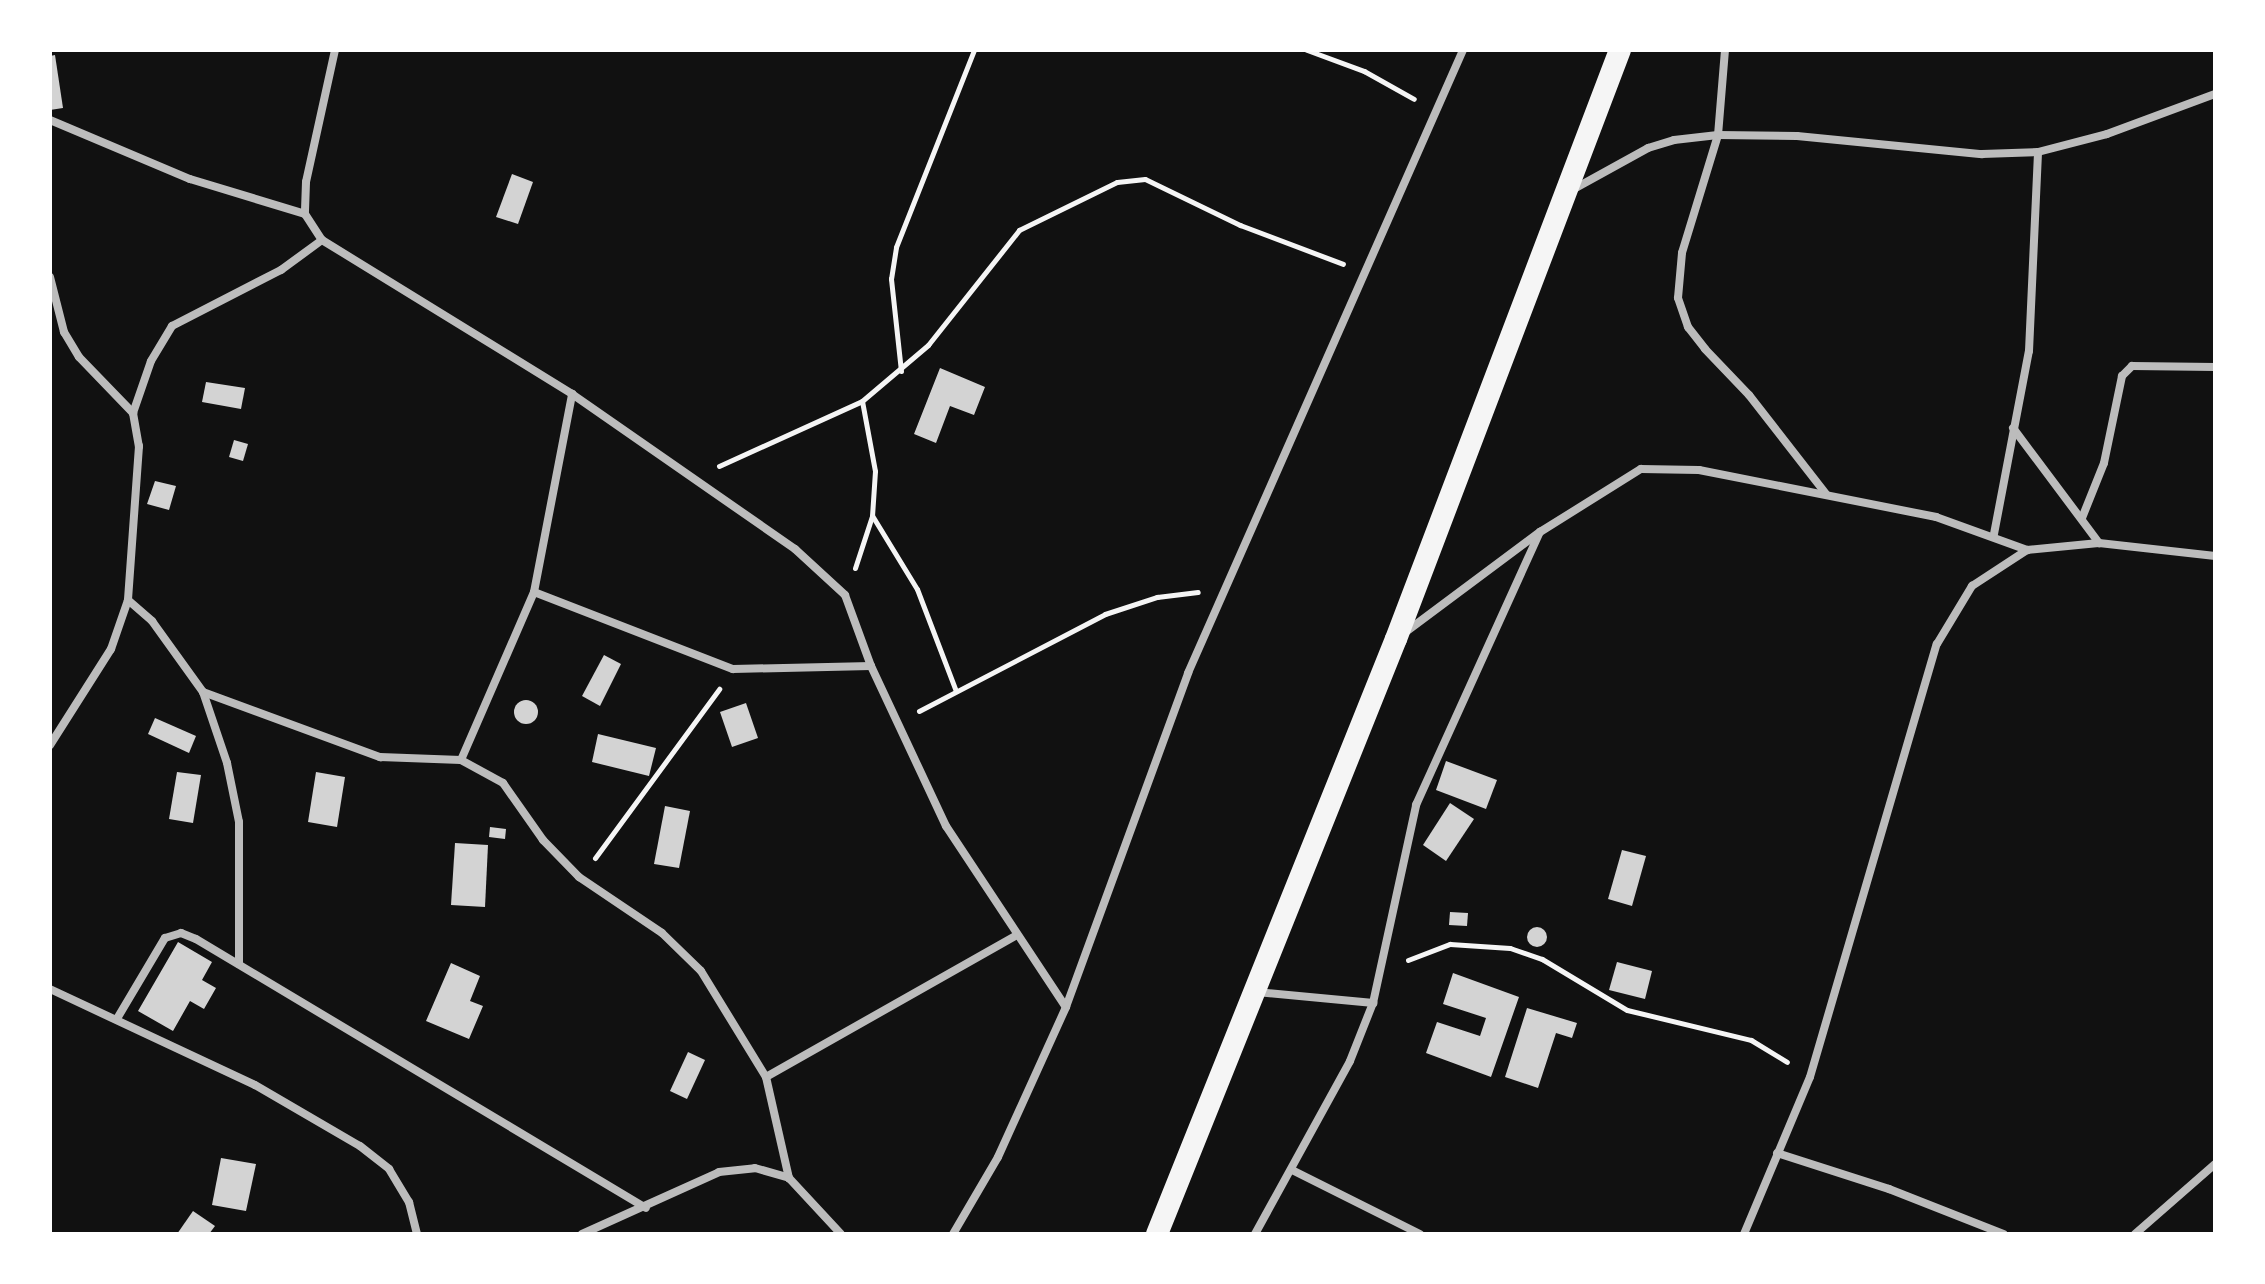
<!DOCTYPE html>
<style>
body{margin:0}
#map{position:relative;width:2265px;height:1284px;overflow:hidden;background:#111;font-family:"Work Sans",sans-serif}
div>[style]{position:absolute}
.building>*{inset:0;background:#d3d3d3}
.round{border-radius:50%}
.path>*{height:5px;margin:-2.5px;padding:0 2.5px;transform-origin:2.5px;border-radius:2.5px;background:#f5f5f5}
.minor>*{height:8px;margin:-4px;padding:0 4px;transform-origin:4px;border-radius:4px;background:#bcbcbc}
.trunk>*{height:22px;margin:-11px;padding:0 11px;transform-origin:11px;border-radius:11px;background:#f5f5f5}
span{translate:-50% -50%;white-space:nowrap;text-align:center;line-height:1.15;-webkit-text-stroke:8px #fff;paint-order:stroke}
.frame{position:absolute;inset:0;border:52px solid #fff;pointer-events:none}
</style>
<div id="map">
<div class="building">
<i style="clip-path:polygon(55px 55px,63px 108px,50px 110px,50px 56px)"></i>
<i style="clip-path:polygon(512px 174px,533px 182px,518px 224px,496px 217px)"></i>
<i style="clip-path:polygon(940px 368px,985px 387px,974px 415px,950px 406px,936px 443px,914px 434px)"></i>
<i style="clip-path:polygon(206px 382px,245px 388px,241px 409px,202px 402px)"></i>
<i style="clip-path:polygon(234px 440px,248px 444px,243px 461px,229px 457px)"></i>
<i style="clip-path:polygon(155px 481px,176px 486px,169px 510px,147px 504px)"></i>
<i style="clip-path:polygon(604px 655px,621px 664px,600px 706px,582px 696px)"></i>
<i class="round" style="left:514px;top:700px;width:24px;height:24px"></i>
<i style="clip-path:polygon(746px 703px,758px 738px,732px 747px,720px 712px)"></i>
<i style="clip-path:polygon(155px 718px,196px 736px,189px 753px,148px 734px)"></i>
<i style="clip-path:polygon(598px 734px,656px 748px,649px 776px,592px 762px)"></i>
<i style="clip-path:polygon(1446px 761px,1497px 780px,1486px 809px,1436px 790px)"></i>
<i style="clip-path:polygon(177px 772px,201px 775px,193px 823px,169px 819px)"></i>
<i style="clip-path:polygon(316px 772px,345px 777px,337px 827px,308px 822px)"></i>
<i style="clip-path:polygon(1450px 803px,1474px 819px,1446px 861px,1423px 845px)"></i>
<i style="clip-path:polygon(665px 806px,690px 811px,679px 868px,654px 864px)"></i>
<i style="clip-path:polygon(490px 827px,506px 829px,505px 839px,489px 837px)"></i>
<i style="clip-path:polygon(455px 843px,488px 845px,485px 907px,451px 905px)"></i>
<i style="clip-path:polygon(1622px 850px,1646px 856px,1632px 906px,1608px 899px)"></i>
<i style="clip-path:polygon(1450px 912px,1468px 913px,1467px 926px,1449px 925px)"></i>
<i class="round" style="left:1527px;top:927px;width:20px;height:20px"></i>
<i style="clip-path:polygon(178px 942px,212px 962px,202px 980px,216px 988px,204px 1009px,190px 1001px,173px 1031px,138px 1011px)"></i>
<i style="clip-path:polygon(1617px 962px,1652px 971px,1645px 999px,1609px 990px)"></i>
<i style="clip-path:polygon(451px 963px,480px 976px,470px 1001px,483px 1006px,469px 1039px,426px 1021px)"></i>
<i style="clip-path:polygon(1453px 973px,1519px 997px,1491px 1077px,1426px 1053px,1437px 1022px,1480px 1036px,1486px 1018px,1443px 1004px)"></i>
<i style="clip-path:polygon(1527px 1008px,1577px 1023px,1572px 1038px,1556px 1033px,1538px 1088px,1505px 1077px)"></i>
<i style="clip-path:polygon(688px 1052px,705px 1060px,687px 1099px,670px 1091px)"></i>
<i style="clip-path:polygon(221px 1158px,256px 1164px,246px 1211px,212px 1205px)"></i>
<i style="clip-path:polygon(193px 1211px,215px 1226px,209px 1234px,177px 1234px)"></i>
</div>
<div class="path">
<i style="left:1307px;top:50px;width:61px;rotate:20.2deg"></i>
<i style="left:1364px;top:71px;width:57px;rotate:29.2deg"></i>
<i style="left:901px;top:371px;width:93px;rotate:-96.2deg"></i>
<i style="left:891px;top:279px;width:32px;rotate:-81deg"></i>
<i style="left:896px;top:247px;width:212px;rotate:-68.4deg"></i>
<i style="left:719px;top:466px;width:157px;rotate:-24.4deg"></i>
<i style="left:862px;top:401px;width:87px;rotate:-40.3deg"></i>
<i style="left:928px;top:345px;width:147px;rotate:-51.6deg"></i>
<i style="left:1019px;top:230px;width:109px;rotate:-26.1deg"></i>
<i style="left:1117px;top:182px;width:28px;rotate:-6deg"></i>
<i style="left:1145px;top:179px;width:106px;rotate:25.8deg"></i>
<i style="left:1240px;top:225px;width:110px;rotate:20.7deg"></i>
<i style="left:873px;top:517px;width:84px;rotate:58.6deg"></i>
<i style="left:917px;top:589px;width:109px;rotate:69.1deg"></i>
<i style="left:855px;top:568px;width:55px;rotate:-71.9deg"></i>
<i style="left:872px;top:516px;width:45px;rotate:-86.2deg"></i>
<i style="left:875px;top:471px;width:71px;rotate:-100.5deg"></i>
<i style="left:919px;top:711px;width:210px;rotate:-27.5deg"></i>
<i style="left:1105px;top:614px;width:55px;rotate:-18.1deg"></i>
<i style="left:1157px;top:597px;width:41px;rotate:-7deg"></i>
<i style="left:595px;top:858px;width:210px;rotate:-53.7deg"></i>
<i style="left:1408px;top:960px;width:45px;rotate:-20.9deg"></i>
<i style="left:1450px;top:944px;width:60px;rotate:3.8deg"></i>
<i style="left:1510px;top:948px;width:34px;rotate:19deg"></i>
<i style="left:1542px;top:959px;width:99px;rotate:31deg"></i>
<i style="left:1627px;top:1010px;width:128px;rotate:13.6deg"></i>
<i style="left:1751px;top:1040px;width:42px;rotate:31.4deg"></i>
</div>
<div class="minor">
<i style="left:335px;top:50px;width:135px;rotate:102.4deg"></i>
<i style="left:306px;top:182px;width:32px;rotate:92deg"></i>
<i style="left:305px;top:214px;width:31px;rotate:57deg"></i>
<i style="left:322px;top:240px;width:294px;rotate:31.6deg"></i>
<i style="left:572px;top:394px;width:272px;rotate:34.8deg"></i>
<i style="left:795px;top:549px;width:68px;rotate:42.6deg"></i>
<i style="left:845px;top:595px;width:76px;rotate:69.9deg"></i>
<i style="left:871px;top:666px;width:177px;rotate:64.9deg"></i>
<i style="left:946px;top:826px;width:217px;rotate:56.5deg"></i>
<i style="left:1725px;top:50px;width:85px;rotate:94.7deg"></i>
<i style="left:1718px;top:135px;width:123px;rotate:107deg"></i>
<i style="left:1682px;top:253px;width:45px;rotate:95.1deg"></i>
<i style="left:1678px;top:298px;width:31px;rotate:71deg"></i>
<i style="left:1688px;top:327px;width:28px;rotate:52deg"></i>
<i style="left:1705px;top:349px;width:64px;rotate:46.3deg"></i>
<i style="left:1749px;top:395px;width:125px;rotate:52.1deg"></i>
<i style="left:50px;top:120px;width:152px;rotate:22.9deg"></i>
<i style="left:190px;top:179px;width:120px;rotate:16.9deg"></i>
<i style="left:1572px;top:190px;width:87px;rotate:-28.9deg"></i>
<i style="left:1648px;top:148px;width:27px;rotate:-17deg"></i>
<i style="left:1674px;top:140px;width:44px;rotate:-6.5deg"></i>
<i style="left:1718px;top:135px;width:79px;rotate:0.7deg"></i>
<i style="left:1797px;top:136px;width:186px;rotate:5.6deg"></i>
<i style="left:1982px;top:154px;width:56px;rotate:-2deg"></i>
<i style="left:2038px;top:152px;width:71px;rotate:-14.6deg"></i>
<i style="left:2107px;top:134px;width:115px;rotate:-20.3deg"></i>
<i style="left:50px;top:277px;width:57px;rotate:75.7deg"></i>
<i style="left:64px;top:332px;width:29px;rotate:59deg"></i>
<i style="left:79px;top:357px;width:78px;rotate:46deg"></i>
<i style="left:133px;top:413px;width:34px;rotate:80deg"></i>
<i style="left:139px;top:446px;width:154px;rotate:94.1deg"></i>
<i style="left:128px;top:600px;width:52px;rotate:109.1deg"></i>
<i style="left:111px;top:649px;width:114px;rotate:122.4deg"></i>
<i style="left:133px;top:413px;width:55px;rotate:-70.9deg"></i>
<i style="left:151px;top:361px;width:41px;rotate:-59deg"></i>
<i style="left:172px;top:326px;width:123px;rotate:-27.2deg"></i>
<i style="left:281px;top:270px;width:51px;rotate:-36.2deg"></i>
<i style="left:2013px;top:428px;width:144px;rotate:53.2deg"></i>
<i style="left:2082px;top:518px;width:59px;rotate:-68.2deg"></i>
<i style="left:2104px;top:463px;width:89px;rotate:-78.3deg"></i>
<i style="left:2122px;top:376px;width:14px;rotate:-45deg"></i>
<i style="left:2132px;top:366px;width:83px;rotate:0.7deg"></i>
<i style="left:1994px;top:534px;width:186px;rotate:-79.2deg"></i>
<i style="left:2029px;top:351px;width:199px;rotate:-87.4deg"></i>
<i style="left:534px;top:592px;width:213px;rotate:21.2deg"></i>
<i style="left:733px;top:669px;width:138px;rotate:-1.2deg"></i>
<i style="left:128px;top:600px;width:32px;rotate:41deg"></i>
<i style="left:152px;top:621px;width:87px;rotate:54.3deg"></i>
<i style="left:203px;top:692px;width:75px;rotate:71.3deg"></i>
<i style="left:227px;top:763px;width:60px;rotate:78.5deg"></i>
<i style="left:239px;top:822px;width:142px;rotate:90deg"></i>
<i style="left:1407px;top:631px;width:166px;rotate:-36.7deg"></i>
<i style="left:1540px;top:532px;width:119px;rotate:-32deg"></i>
<i style="left:1641px;top:469px;width:58px;rotate:1deg"></i>
<i style="left:1699px;top:470px;width:242px;rotate:11.2deg"></i>
<i style="left:1936px;top:517px;width:97px;rotate:19.9deg"></i>
<i style="left:203px;top:692px;width:189px;rotate:20.2deg"></i>
<i style="left:380px;top:757px;width:81px;rotate:2.1deg"></i>
<i style="left:461px;top:760px;width:48px;rotate:28.7deg"></i>
<i style="left:503px;top:783px;width:70px;rotate:54.9deg"></i>
<i style="left:543px;top:840px;width:52px;rotate:45.8deg"></i>
<i style="left:579px;top:877px;width:100px;rotate:34deg"></i>
<i style="left:662px;top:933px;width:54px;rotate:44.3deg"></i>
<i style="left:701px;top:971px;width:124px;rotate:58.5deg"></i>
<i style="left:766px;top:1077px;width:104px;rotate:77.2deg"></i>
<i style="left:461px;top:760px;width:183px;rotate:-66.5deg"></i>
<i style="left:534px;top:592px;width:202px;rotate:-79.1deg"></i>
<i style="left:50px;top:989px;width:226px;rotate:25.1deg"></i>
<i style="left:255px;top:1085px;width:121px;rotate:30.2deg"></i>
<i style="left:360px;top:1146px;width:37px;rotate:38deg"></i>
<i style="left:389px;top:1169px;width:39px;rotate:59deg"></i>
<i style="left:409px;top:1202px;width:33px;rotate:76deg"></i>
<i style="left:1257px;top:992px;width:117px;rotate:5.4deg"></i>
<i style="left:118px;top:1017px;width:92px;rotate:-59.3deg"></i>
<i style="left:165px;top:938px;width:17px;rotate:-17deg"></i>
<i style="left:181px;top:933px;width:16px;rotate:22deg"></i>
<i style="left:196px;top:939px;width:524px;rotate:30.87deg"></i>
<i style="left:766px;top:1077px;width:288px;rotate:-29.5deg"></i>
<i style="left:1777px;top:1153px;width:118px;rotate:17.8deg"></i>
<i style="left:1889px;top:1189px;width:123px;rotate:21.5deg"></i>
<i style="left:1292px;top:1170px;width:143px;rotate:26.6deg"></i>
<i style="left:582px;top:1234px;width:150px;rotate:-24.3deg"></i>
<i style="left:719px;top:1172px;width:36px;rotate:-6deg"></i>
<i style="left:755px;top:1168px;width:35px;rotate:16deg"></i>
<i style="left:789px;top:1178px;width:76px;rotate:47.1deg"></i>
<i style="left:953px;top:1234px;width:89px;rotate:-59.7deg"></i>
<i style="left:998px;top:1157px;width:165px;rotate:-65.6deg"></i>
<i style="left:1066px;top:1007px;width:356px;rotate:-69.9deg"></i>
<i style="left:1188px;top:673px;width:681px;rotate:-66.18deg"></i>
<i style="left:1255px;top:1234px;width:197px;rotate:-61.2deg"></i>
<i style="left:1350px;top:1061px;width:62px;rotate:-68.4deg"></i>
<i style="left:1373px;top:1003px;width:203px;rotate:-77.7deg"></i>
<i style="left:1416px;top:805px;width:300px;rotate:-65.6deg"></i>
<i style="left:1744px;top:1234px;width:170px;rotate:-67.2deg"></i>
<i style="left:1810px;top:1077px;width:451px;rotate:-73.7deg"></i>
<i style="left:1937px;top:644px;width:68px;rotate:-58.9deg"></i>
<i style="left:1972px;top:586px;width:66px;rotate:-33.2deg"></i>
<i style="left:2027px;top:550px;width:72px;rotate:-5.6deg"></i>
<i style="left:2099px;top:543px;width:117px;rotate:6.4deg"></i>
<i style="left:2135px;top:1234px;width:106px;rotate:-41.2deg"></i>
</div>
<div class="trunk">
<i style="left:1157px;top:1234px;width:641px;rotate:-68.12deg"></i>
<i style="left:1396px;top:639px;width:630px;rotate:-69.18deg"></i>
</div>
<div class="frame"></div>
</div>
